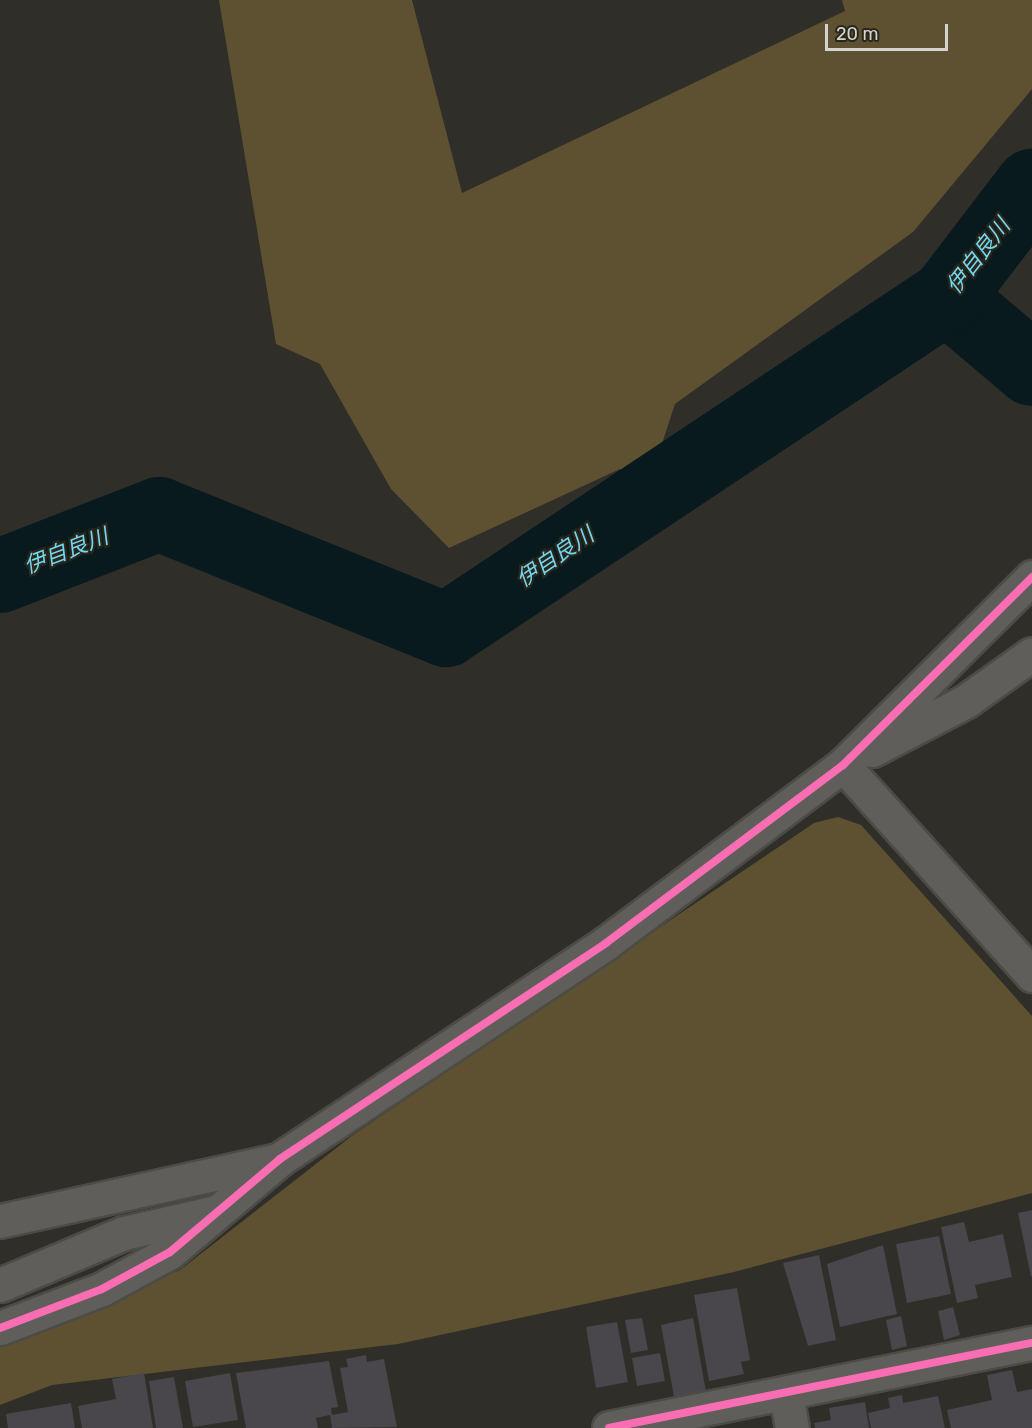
<!DOCTYPE html>
<meta charset="utf-8">
<style>
body{margin:0}
#map{position:relative;width:1032px;height:1428px;overflow:hidden;background:#302e28;font-family:Rubik,"Noto Sans JP",sans-serif}
div>[style]{position:absolute}
.green>*{inset:0;background:#5e5131}
.river>*{height:74px;margin:-37px;padding:0 37px;transform-origin:37px;border-radius:37px;background:#081a1e}
.building>*{inset:0;background:#49464c}
.roads{filter:drop-shadow(2px 0 #4d4b46) drop-shadow(-2px 0 #4d4b46) drop-shadow(0 2px #4d4b46) drop-shadow(0 -2px #4d4b46)}
.minor>*{height:33px;margin:-16.5px;padding:0 16.5px;transform-origin:16.5px;border-radius:16.5px;background:#605e5a}
.cycleway>*{height:8px;margin:-4px;padding:0 4px;transform-origin:4px;border-radius:4px;background:#f96db3}
span{translate:-50% -50%;white-space:nowrap;text-align:center;line-height:1.15;-webkit-text-stroke:4.5px #29261c;paint-order:stroke}
.water-label{font-size:22px;color:#72d8f1;font-style:italic}
.scale{position:absolute;left:825px;top:24px;width:123px;height:27px;box-sizing:border-box;border:3px solid #d5d3cd;border-top:0;padding-left:8px;font-size:18px;line-height:21px;white-space:nowrap;color:#d5d3cd;-webkit-text-stroke:4px #29261c;paint-order:stroke}
</style>
<div id="map">
<div class="green">
<i style="clip-path:polygon(219px 0,412px 0,462px 193px,845px 11px,842px 0,1032px 0,1032px 89px,913px 232px,675px 404px,651px 477px,620px 469px,449px 548px,391px 489px,320px 364px,276px 344px)"></i>
<i style="clip-path:polygon(838px 817px,861px 825px,1032px 1016px,1032px 1193px,734px 1272px,398px 1344px,52px 1385px,0 1405px,0 1344px,180px 1270px,353px 1135px,814px 823px)"></i>
</div>
<div class="river">
<i style="left:947px;top:297px;width:111px;rotate:40.3deg"></i>
<i style="left:0;top:576px;width:171px;rotate:-21.3deg"></i>
<i style="left:159px;top:514px;width:310px;rotate:22deg"></i>
<i style="left:446px;top:630px;width:602px;rotate:-33.61deg"></i>
<i style="left:947px;top:297px;width:140px;rotate:-52.6deg"></i>
</div>
<div class="building">
<i style="clip-path:polygon(1032px 1210px,1032px 1276px,1031px 1277px,1018px 1213px)"></i>
<i style="clip-path:polygon(964px 1222px,969px 1242px,1003px 1234px,1012px 1277px,975px 1285px,978px 1298px,957px 1303px,941px 1227px)"></i>
<i style="clip-path:polygon(939px 1236px,951px 1294px,907px 1303px,896px 1244px)"></i>
<i style="clip-path:polygon(883px 1245px,897px 1314px,840px 1327px,827px 1264px)"></i>
<i style="clip-path:polygon(819px 1255px,836px 1340px,808px 1346px,783px 1263px)"></i>
<i style="clip-path:polygon(737px 1288px,750px 1360px,741px 1362px,744px 1374px,709px 1381px,694px 1295px)"></i>
<i style="clip-path:polygon(953px 1307px,960px 1335px,944px 1340px,938px 1311px)"></i>
<i style="clip-path:polygon(901px 1316px,907px 1346px,892px 1350px,886px 1320px)"></i>
<i style="clip-path:polygon(642px 1318px,648px 1350px,631px 1353px,625px 1320px)"></i>
<i style="clip-path:polygon(693px 1318px,706px 1392px,674px 1397px,661px 1325px)"></i>
<i style="clip-path:polygon(617px 1322px,628px 1382px,596px 1388px,586px 1327px)"></i>
<i style="clip-path:polygon(660px 1353px,665px 1381px,637px 1386px,632px 1358px)"></i>
<i style="clip-path:polygon(366px 1355px,367px 1362px,384px 1359px,397px 1427px,332px 1428px,330px 1415px,316px 1418px,318px 1428px,246px 1428px,236px 1373px,329px 1361px,338px 1407px,331px 1408px,332px 1415px,348px 1412px,340px 1368px,348px 1367px,346px 1359px)"></i>
<i style="clip-path:polygon(1012px 1370px,1017px 1392px,1032px 1389px,1032px 1428px,951px 1428px,947px 1410px,992px 1400px,987px 1375px)"></i>
<i style="clip-path:polygon(144px 1373px,153px 1428px,82px 1428px,78px 1406px,116px 1399px,112px 1379px)"></i>
<i style="clip-path:polygon(230px 1373px,238px 1420px,193px 1427px,185px 1381px)"></i>
<i style="clip-path:polygon(174px 1377px,183px 1428px,156px 1428px,149px 1381px)"></i>
<i style="clip-path:polygon(902px 1395px,903px 1403px,938px 1396px,945px 1428px,871px 1428px,868px 1413px,890px 1408px,888px 1398px)"></i>
<i style="clip-path:polygon(865px 1402px,869px 1428px,815px 1428px,814px 1423px,831px 1420px,829px 1408px)"></i>
<i style="clip-path:polygon(71px 1403px,75px 1428px,8px 1428px,6px 1414px)"></i>
</div>
<div class="roads">
<div class="minor">
<i style="left:872px;top:750px;width:106px;rotate:-27.5deg"></i>
<i style="left:966px;top:701px;width:81px;rotate:-35.5deg"></i>
<i style="left:843px;top:765px;width:283px;rotate:48deg"></i>
<i style="left:0;top:1221px;width:285px;rotate:-12.4deg"></i>
<i style="left:0;top:1285px;width:134px;rotate:-22.8deg"></i>
<i style="left:124px;top:1233px;width:94px;rotate:-12.9deg"></i>
<i style="left:0;top:1328px;width:109px;rotate:-20.9deg"></i>
<i style="left:102px;top:1289px;width:77px;rotate:-28.6deg"></i>
<i style="left:170px;top:1252px;width:144px;rotate:-40.2deg"></i>
<i style="left:280px;top:1159px;width:391px;rotate:-33.5deg"></i>
<i style="left:606px;top:943px;width:296px;rotate:-36.9deg"></i>
<i style="left:843px;top:765px;width:267px;rotate:-44.8deg"></i>
<i style="left:786px;top:1394px;width:35px;rotate:80deg"></i>
<i style="left:609px;top:1428px;width:431px;rotate:-11.4deg"></i>
</div>
</div>
<div class="cycleway">
<i style="left:0;top:1328px;width:109px;rotate:-20.9deg"></i>
<i style="left:102px;top:1289px;width:77px;rotate:-28.6deg"></i>
<i style="left:170px;top:1252px;width:144px;rotate:-40.2deg"></i>
<i style="left:280px;top:1159px;width:391px;rotate:-33.5deg"></i>
<i style="left:606px;top:943px;width:296px;rotate:-36.9deg"></i>
<i style="left:843px;top:765px;width:267px;rotate:-44.8deg"></i>
<i style="left:609px;top:1428px;width:431px;rotate:-11.4deg"></i>
</div>
<div class="water-label">
<span style="left:978px;top:256px;rotate:-52deg">伊自良川</span>
<span style="left:66px;top:551px;rotate:-21deg">伊自良川</span>
<span style="left:555px;top:557px;rotate:-34deg">伊自良川</span>
</div>
<div class="scale">20 m</div>
</div>
